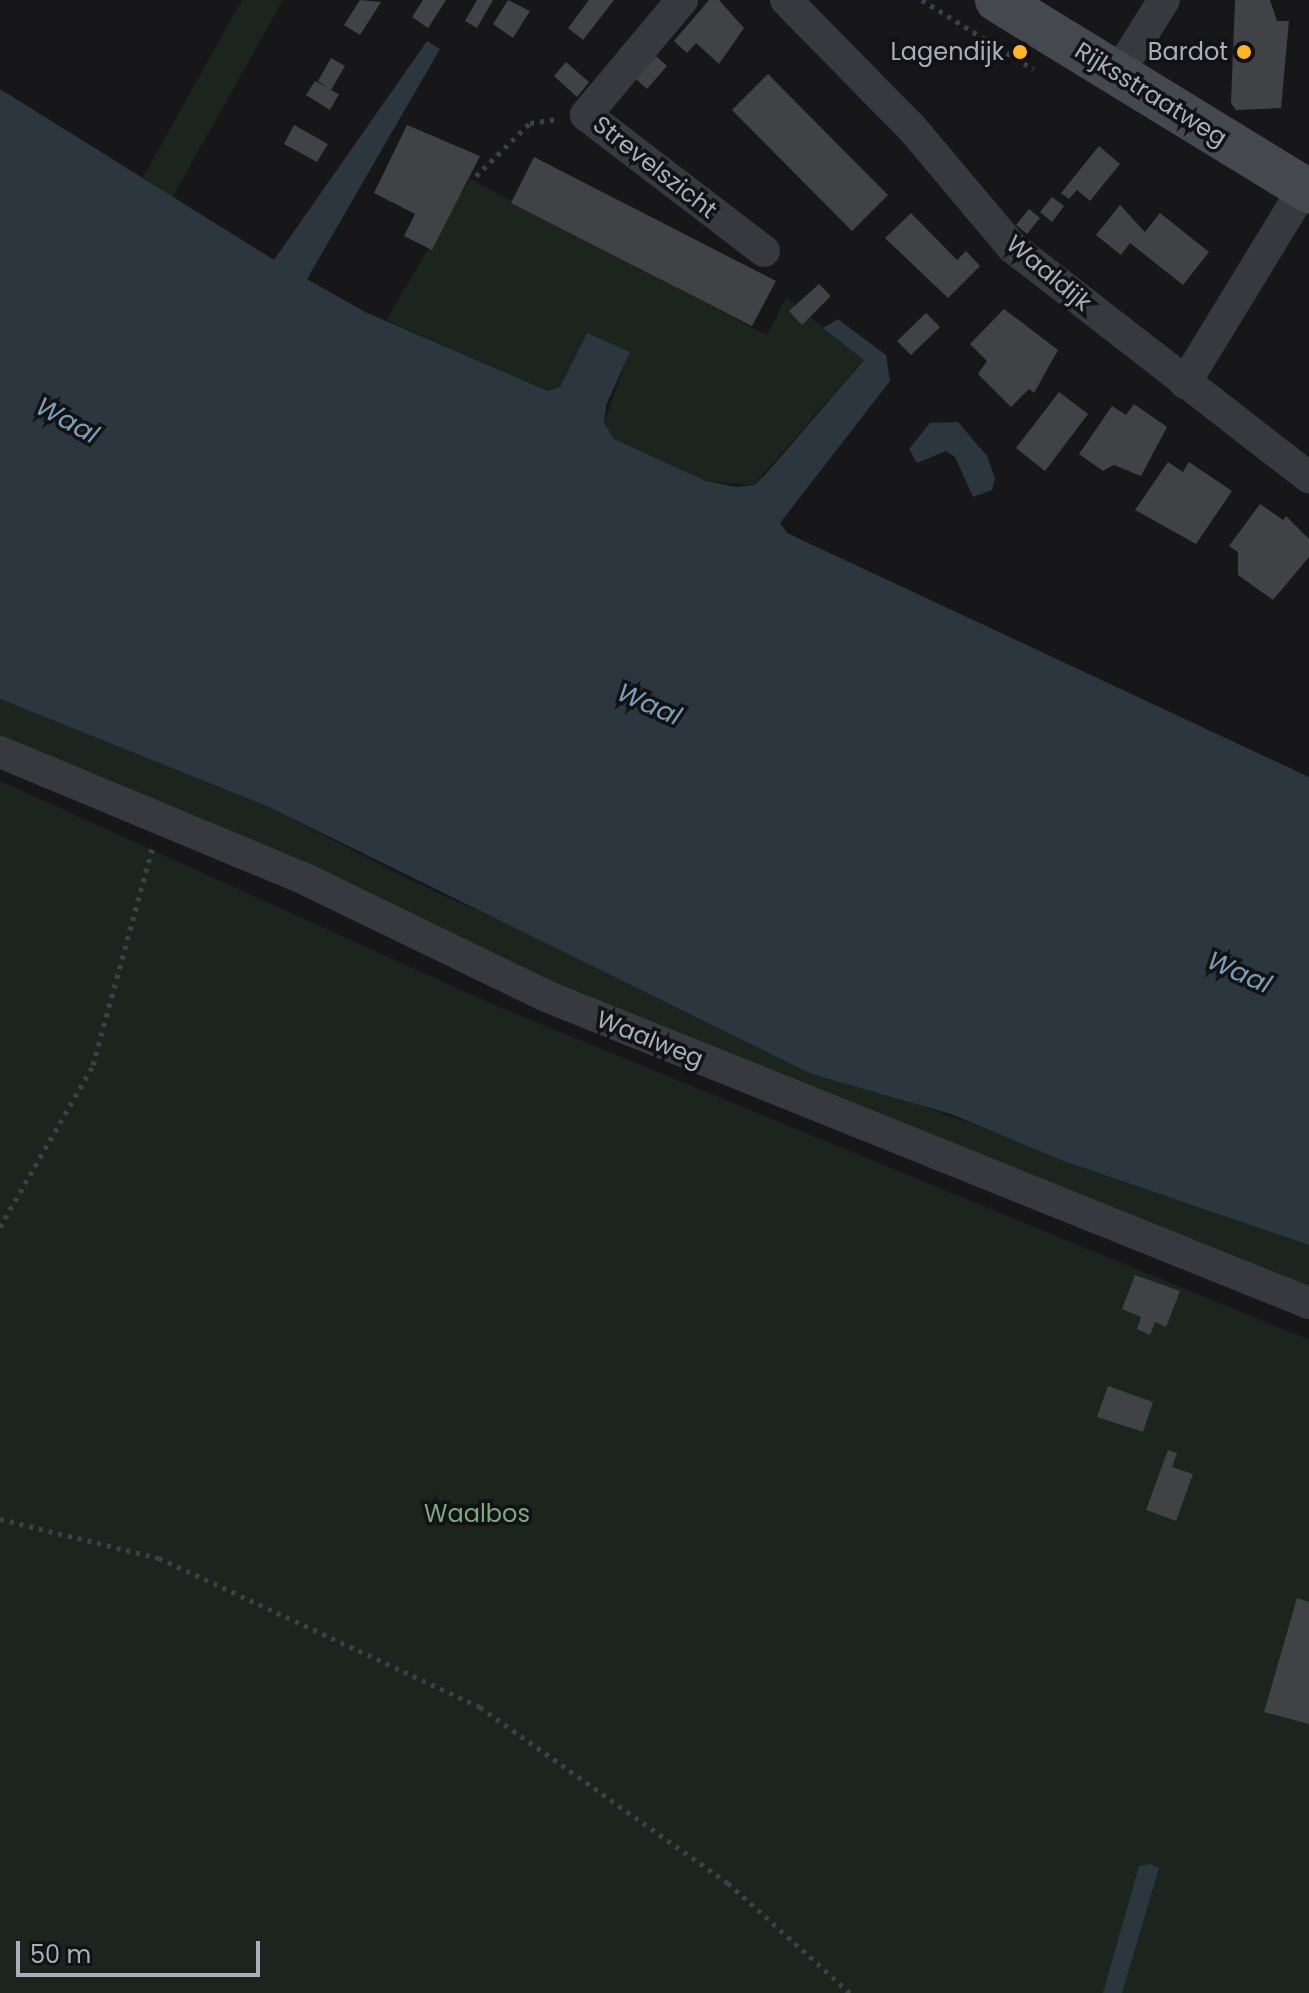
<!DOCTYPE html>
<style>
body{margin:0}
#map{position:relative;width:1309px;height:1993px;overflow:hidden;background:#171719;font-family:Poppins,sans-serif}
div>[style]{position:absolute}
.green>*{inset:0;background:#1c251d}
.water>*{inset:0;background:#2b363f}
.building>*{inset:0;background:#414246}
.path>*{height:5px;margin-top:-2.5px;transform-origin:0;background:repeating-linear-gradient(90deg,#3d4046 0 4px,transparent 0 10px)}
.street>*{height:32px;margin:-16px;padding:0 16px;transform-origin:16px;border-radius:16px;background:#37393f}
.secondary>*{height:44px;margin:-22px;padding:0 22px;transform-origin:22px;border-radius:22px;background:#45484f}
.dots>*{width:22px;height:22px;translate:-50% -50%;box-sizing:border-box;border:4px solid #121214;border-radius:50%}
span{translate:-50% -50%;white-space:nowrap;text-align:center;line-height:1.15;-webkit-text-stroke:7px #121214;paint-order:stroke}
.poi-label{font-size:24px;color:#a8aeba}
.right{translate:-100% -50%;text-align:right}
.street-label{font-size:24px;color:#a8aeba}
.park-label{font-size:24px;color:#7da77f}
.water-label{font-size:26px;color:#7c9db8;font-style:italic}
.scale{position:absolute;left:16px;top:1941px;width:244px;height:36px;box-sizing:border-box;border:4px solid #a8aeba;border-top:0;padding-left:10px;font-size:24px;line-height:28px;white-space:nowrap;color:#a8aeba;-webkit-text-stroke:6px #121214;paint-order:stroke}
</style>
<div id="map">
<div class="green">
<i style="clip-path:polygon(242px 0,283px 0,172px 198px,143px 177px)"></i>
<i style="clip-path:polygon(470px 179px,767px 335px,786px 298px,864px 359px,754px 485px,706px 481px,614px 439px,604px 423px,629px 352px,587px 333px,560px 387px,548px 391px,386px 320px)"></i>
<i style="clip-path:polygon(0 699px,269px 807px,412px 881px,883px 1092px,1309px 1245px,1309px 1295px,645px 1033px,0 739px)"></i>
<i style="clip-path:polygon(0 781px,492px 1004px,1309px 1340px,1309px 1993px,0 1993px)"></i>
</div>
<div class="water">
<i style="clip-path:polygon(427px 41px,440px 49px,307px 279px,365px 312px,548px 391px,560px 387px,587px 333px,630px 352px,606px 405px,604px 423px,614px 439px,706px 481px,736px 487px,754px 485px,765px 475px,864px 360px,823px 328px,838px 319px,886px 355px,890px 381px,780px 523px,787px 533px,1309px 777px,1309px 1245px,1061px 1160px,951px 1114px,812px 1074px,269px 807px,0 699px,0 89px,274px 260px)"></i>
<i style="clip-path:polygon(958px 422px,987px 456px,995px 478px,992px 490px,973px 497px,955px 457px,946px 451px,917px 463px,909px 449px,930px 423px)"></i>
<i style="clip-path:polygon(1151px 1864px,1159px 1868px,1122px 1993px,1103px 1993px,1139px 1866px)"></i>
</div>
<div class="building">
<i style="clip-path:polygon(360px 0,381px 2px,360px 35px,344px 25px)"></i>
<i style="clip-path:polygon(423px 0,446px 0,428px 28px,412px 17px)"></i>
<i style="clip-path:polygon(477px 0,493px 0,477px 28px,465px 21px)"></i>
<i style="clip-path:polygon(508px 0,530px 11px,513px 38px,493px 24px)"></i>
<i style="clip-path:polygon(589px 0,614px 0,583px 40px,568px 28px)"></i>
<i style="clip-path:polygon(709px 0,719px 0,744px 28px,719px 64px,696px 43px,687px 53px,674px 41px)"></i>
<i style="clip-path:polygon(1235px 0,1270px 0,1277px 21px,1289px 21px,1281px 108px,1236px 110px,1231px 103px)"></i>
<i style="clip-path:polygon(656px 56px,667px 66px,647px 89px,636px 79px)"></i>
<i style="clip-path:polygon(331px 58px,345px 66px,331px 90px,339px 94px,330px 110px,306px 95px,315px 81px,327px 87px,318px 81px)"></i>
<i style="clip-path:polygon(566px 62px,589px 82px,577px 97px,554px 76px)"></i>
<i style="clip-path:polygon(768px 74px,888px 195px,852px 231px,732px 110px)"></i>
<i style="clip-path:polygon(294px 125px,328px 144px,317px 162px,284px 144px)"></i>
<i style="clip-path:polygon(407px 125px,480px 156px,432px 250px,404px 236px,415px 214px,374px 193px)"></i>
<i style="clip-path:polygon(1099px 146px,1120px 164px,1090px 201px,1077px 190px,1069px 199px,1061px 193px)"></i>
<i style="clip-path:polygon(534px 157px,776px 281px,752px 326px,511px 203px)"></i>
<i style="clip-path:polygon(1052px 197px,1064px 206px,1052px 222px,1040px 212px)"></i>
<i style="clip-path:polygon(1120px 205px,1145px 232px,1160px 213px,1209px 252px,1183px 285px,1130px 243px,1121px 255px,1096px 235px)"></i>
<i style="clip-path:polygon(1029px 209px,1040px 218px,1027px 234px,1016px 225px)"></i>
<i style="clip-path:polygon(911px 213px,957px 260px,966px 251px,980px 266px,948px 298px,885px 238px)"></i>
<i style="clip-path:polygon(819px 284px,831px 296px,802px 325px,789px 311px)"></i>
<i style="clip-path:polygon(1004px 309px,1058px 350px,1034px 393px,1029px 389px,1011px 407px,978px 374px,987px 361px,970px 344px)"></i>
<i style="clip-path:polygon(926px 313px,940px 327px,911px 355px,897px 341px)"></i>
<i style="clip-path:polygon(1059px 392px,1088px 414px,1045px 471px,1016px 448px)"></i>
<i style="clip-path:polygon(1134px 404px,1167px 427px,1141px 476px,1114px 465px,1103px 471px,1079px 454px,1112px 406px,1126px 415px)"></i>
<i style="clip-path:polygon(1168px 462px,1183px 472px,1189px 462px,1232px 491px,1196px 544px,1135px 510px)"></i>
<i style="clip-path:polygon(1260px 504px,1283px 520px,1286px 516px,1309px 539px,1309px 557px,1273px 600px,1238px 575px,1238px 552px,1229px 546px)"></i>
<i style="clip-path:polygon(1135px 1275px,1180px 1291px,1166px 1327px,1155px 1322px,1150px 1335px,1137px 1329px,1141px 1317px,1122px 1309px)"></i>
<i style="clip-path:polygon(1108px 1386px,1153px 1402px,1143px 1432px,1097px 1417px)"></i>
<i style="clip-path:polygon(1168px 1450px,1177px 1453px,1172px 1467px,1193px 1474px,1176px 1521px,1146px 1510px)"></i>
<i style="clip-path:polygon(1297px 1598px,1309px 1602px,1309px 1724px,1264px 1712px)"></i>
</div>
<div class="path">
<i style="left:922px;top:0;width:131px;rotate:31.9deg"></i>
<i style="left:476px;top:176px;width:76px;rotate:-44.5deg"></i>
<i style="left:530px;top:123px;width:27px;rotate:-8deg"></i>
<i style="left:0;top:1227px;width:187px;rotate:-60.1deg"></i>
<i style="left:93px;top:1065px;width:224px;rotate:-74.7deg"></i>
<i style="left:0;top:1519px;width:164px;rotate:13.8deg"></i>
<i style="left:159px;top:1558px;width:354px;rotate:24.9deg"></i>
<i style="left:480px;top:1707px;width:304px;rotate:35.4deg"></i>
<i style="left:728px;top:1883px;width:164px;rotate:42deg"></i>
</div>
<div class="street">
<i style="left:682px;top:0;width:150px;rotate:129.9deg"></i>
<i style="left:586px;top:115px;width:224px;rotate:37.4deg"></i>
<i style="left:786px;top:0;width:178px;rotate:45.5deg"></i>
<i style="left:911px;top:127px;width:157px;rotate:49.9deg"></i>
<i style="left:1012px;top:247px;width:376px;rotate:37.8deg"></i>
<i style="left:1118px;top:73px;width:86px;rotate:-57.8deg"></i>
<i style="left:1185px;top:383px;width:228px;rotate:-58.6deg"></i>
<i style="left:0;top:752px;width:333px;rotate:22.6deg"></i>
<i style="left:307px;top:880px;width:266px;rotate:25.9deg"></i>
<i style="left:546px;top:996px;width:822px;rotate:21.92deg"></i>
</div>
<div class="secondary">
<i style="left:997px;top:0;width:366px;rotate:31.5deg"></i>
</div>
<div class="dots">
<i style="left:1020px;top:52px;background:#ffb429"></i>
<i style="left:1244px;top:52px;background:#ffb429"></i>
</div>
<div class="poi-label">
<span class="right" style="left:1004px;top:52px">Lagendijk</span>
<span class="right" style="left:1228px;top:52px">Bardot</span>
</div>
<div class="street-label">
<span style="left:1151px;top:94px;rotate:32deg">Rijksstraatweg</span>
<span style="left:655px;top:167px;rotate:38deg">Strevelszicht</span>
<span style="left:1049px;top:273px;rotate:40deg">Waaldijk</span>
<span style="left:650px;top:1039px;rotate:22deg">Waalweg</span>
</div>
<div class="park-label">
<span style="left:477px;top:1514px">Waalbos</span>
</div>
<div class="water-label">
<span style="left:67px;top:421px;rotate:29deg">Waal</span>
<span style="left:649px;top:705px;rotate:24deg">Waal</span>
<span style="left:1239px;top:973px;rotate:24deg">Waal</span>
</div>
<div class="scale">50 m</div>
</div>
